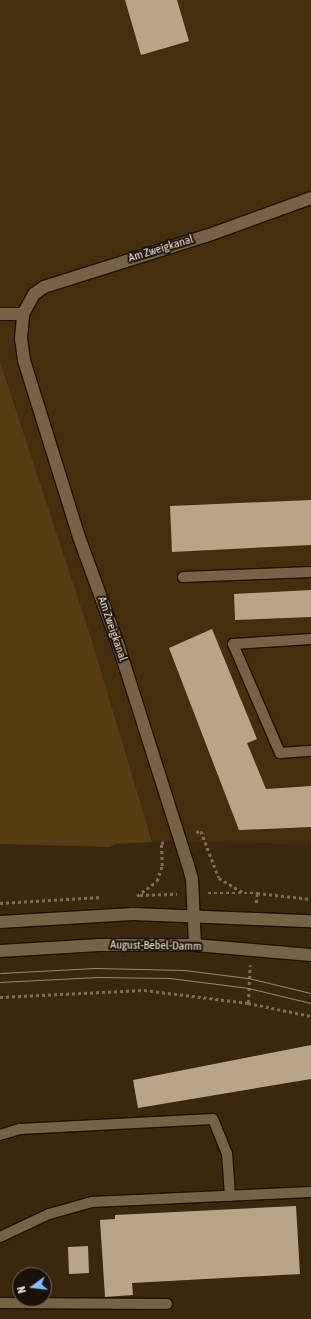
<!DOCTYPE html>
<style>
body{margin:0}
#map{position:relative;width:311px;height:1319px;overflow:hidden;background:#39270e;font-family:"Asap Condensed",sans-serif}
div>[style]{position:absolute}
.built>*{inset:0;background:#442e0e}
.green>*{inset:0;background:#583c14}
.building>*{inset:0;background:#baa488}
.path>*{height:2.5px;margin-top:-1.25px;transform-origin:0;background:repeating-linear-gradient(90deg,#7d6d58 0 3px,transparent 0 6px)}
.roads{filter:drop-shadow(1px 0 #200f00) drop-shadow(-1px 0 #200f00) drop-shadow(0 1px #200f00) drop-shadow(0 -1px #200f00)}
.lane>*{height:10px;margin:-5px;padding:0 5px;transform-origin:5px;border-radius:5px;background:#766247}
.street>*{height:12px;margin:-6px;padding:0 6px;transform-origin:6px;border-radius:6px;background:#766247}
.secondary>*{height:12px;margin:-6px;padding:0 6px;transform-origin:6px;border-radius:6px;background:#766247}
.tram>*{height:1px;margin:-0.5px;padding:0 0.5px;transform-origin:0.5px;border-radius:0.5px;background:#988975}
span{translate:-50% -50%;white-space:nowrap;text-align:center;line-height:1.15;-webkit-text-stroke:4px #1a1208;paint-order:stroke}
.street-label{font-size:12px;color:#f2e6d7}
.north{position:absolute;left:12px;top:1267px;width:40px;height:40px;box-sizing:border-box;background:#1a1208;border:1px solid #70675b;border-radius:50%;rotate:255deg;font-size:11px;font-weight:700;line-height:16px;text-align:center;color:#f2e6d7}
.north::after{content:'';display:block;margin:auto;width:14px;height:18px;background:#86bbfb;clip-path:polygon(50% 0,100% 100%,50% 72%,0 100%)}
</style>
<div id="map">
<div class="built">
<i style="clip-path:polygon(0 0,311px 0,311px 844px,0 838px)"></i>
</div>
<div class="green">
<i style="clip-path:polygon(0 362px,91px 638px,152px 842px,116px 844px,109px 847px,0 844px)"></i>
</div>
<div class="building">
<i style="clip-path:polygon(125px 0,177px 0,189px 41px,141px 55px)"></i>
<i style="clip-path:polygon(311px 500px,311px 545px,172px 552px,170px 506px)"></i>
<i style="clip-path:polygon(311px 590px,311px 617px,235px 620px,234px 594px)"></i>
<i style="clip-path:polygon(212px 629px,257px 739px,247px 743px,266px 789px,311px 786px,311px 827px,239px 830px,169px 648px)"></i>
<i style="clip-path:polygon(311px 1045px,311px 1079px,138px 1108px,133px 1080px)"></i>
<i style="clip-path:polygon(296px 1206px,300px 1274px,132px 1283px,133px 1295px,105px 1297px,100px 1220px,115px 1219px,115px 1215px)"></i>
<i style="clip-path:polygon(88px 1246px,89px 1273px,69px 1274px,68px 1247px)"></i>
</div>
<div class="path">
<i style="left:196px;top:832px;width:5px;rotate:-11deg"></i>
<i style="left:201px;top:831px;width:50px;rotate:69deg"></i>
<i style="left:219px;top:878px;width:27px;rotate:31deg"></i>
<i style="left:208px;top:893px;width:49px"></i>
<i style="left:257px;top:893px;width:54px;rotate:6.3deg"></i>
<i style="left:140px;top:895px;width:37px;rotate:-2deg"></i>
<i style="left:137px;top:896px;width:25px;rotate:-37deg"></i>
<i style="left:157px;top:881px;width:16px;rotate:-72deg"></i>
<i style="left:162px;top:866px;width:23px;rotate:-92deg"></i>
<i style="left:161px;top:843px;width:3px;rotate:-18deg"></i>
<i style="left:0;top:903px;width:101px;rotate:-3.4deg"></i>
<i style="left:256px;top:903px;width:10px;rotate:-84deg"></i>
<i style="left:0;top:997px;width:144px;rotate:-2.8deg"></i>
<i style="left:144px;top:990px;width:105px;rotate:7.1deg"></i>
<i style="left:248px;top:1003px;width:64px;rotate:11.7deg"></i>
<i style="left:248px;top:1003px;width:38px;rotate:-87deg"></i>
</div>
<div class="roads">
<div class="lane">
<i style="left:183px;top:577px;width:128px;rotate:-2.2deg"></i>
<i style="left:311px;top:639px;width:78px;rotate:176.3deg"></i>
<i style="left:233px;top:644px;width:119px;rotate:66.7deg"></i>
<i style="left:280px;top:753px;width:31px;rotate:-4deg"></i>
<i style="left:0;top:1135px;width:21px;rotate:-17deg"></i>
<i style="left:20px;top:1129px;width:193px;rotate:-3deg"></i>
<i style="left:213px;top:1119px;width:37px;rotate:68deg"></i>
<i style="left:227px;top:1153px;width:43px;rotate:86deg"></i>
<i style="left:0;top:1237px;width:54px;rotate:-25.1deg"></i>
<i style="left:49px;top:1214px;width:45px;rotate:-15.6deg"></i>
<i style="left:92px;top:1202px;width:219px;rotate:-2.6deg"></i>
<i style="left:0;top:1303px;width:167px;rotate:0.3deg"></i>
</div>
<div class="street">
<i style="left:0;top:314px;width:23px"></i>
<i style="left:195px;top:945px;width:66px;rotate:-92.6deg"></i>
<i style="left:192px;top:879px;width:15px;rotate:-106deg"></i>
<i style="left:188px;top:865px;width:229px;rotate:-107.6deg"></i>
<i style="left:119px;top:647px;width:117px;rotate:-110deg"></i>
<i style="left:79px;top:537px;width:185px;rotate:-107.3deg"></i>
<i style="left:24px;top:360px;width:21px;rotate:-98deg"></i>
<i style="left:21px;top:339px;width:25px;rotate:-85deg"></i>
<i style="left:23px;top:314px;width:23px;rotate:-61deg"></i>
<i style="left:34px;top:294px;width:12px;rotate:-35deg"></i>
<i style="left:44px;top:287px;width:170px;rotate:-17.5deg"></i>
<i style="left:206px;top:236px;width:112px;rotate:-19.9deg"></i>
</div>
<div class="secondary">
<i style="left:0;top:922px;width:133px;rotate:-3.4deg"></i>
<i style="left:133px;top:914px;width:178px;rotate:2.3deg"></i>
<i style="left:0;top:951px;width:99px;rotate:-3.5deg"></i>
<i style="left:99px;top:945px;width:96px"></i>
<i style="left:195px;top:945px;width:116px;rotate:4.9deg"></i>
</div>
</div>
<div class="tram">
<i style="left:0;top:973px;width:95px;rotate:-3deg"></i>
<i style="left:95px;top:968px;width:89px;rotate:1.3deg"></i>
<i style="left:184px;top:970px;width:64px;rotate:7.1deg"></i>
<i style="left:248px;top:978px;width:65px;rotate:13.4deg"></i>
<i style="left:0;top:982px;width:98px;rotate:-2.9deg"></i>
<i style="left:98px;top:977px;width:72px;rotate:0.8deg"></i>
<i style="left:170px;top:978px;width:79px;rotate:7.3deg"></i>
<i style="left:248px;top:988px;width:65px;rotate:13.4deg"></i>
</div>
<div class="street-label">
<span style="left:161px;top:249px;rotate:-17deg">Am Zweigkanal</span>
<span style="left:112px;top:629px;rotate:71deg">Am Zweigkanal</span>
<span style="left:156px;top:946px;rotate:1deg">August-Bebel-Damm</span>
</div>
<div class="north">N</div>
</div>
